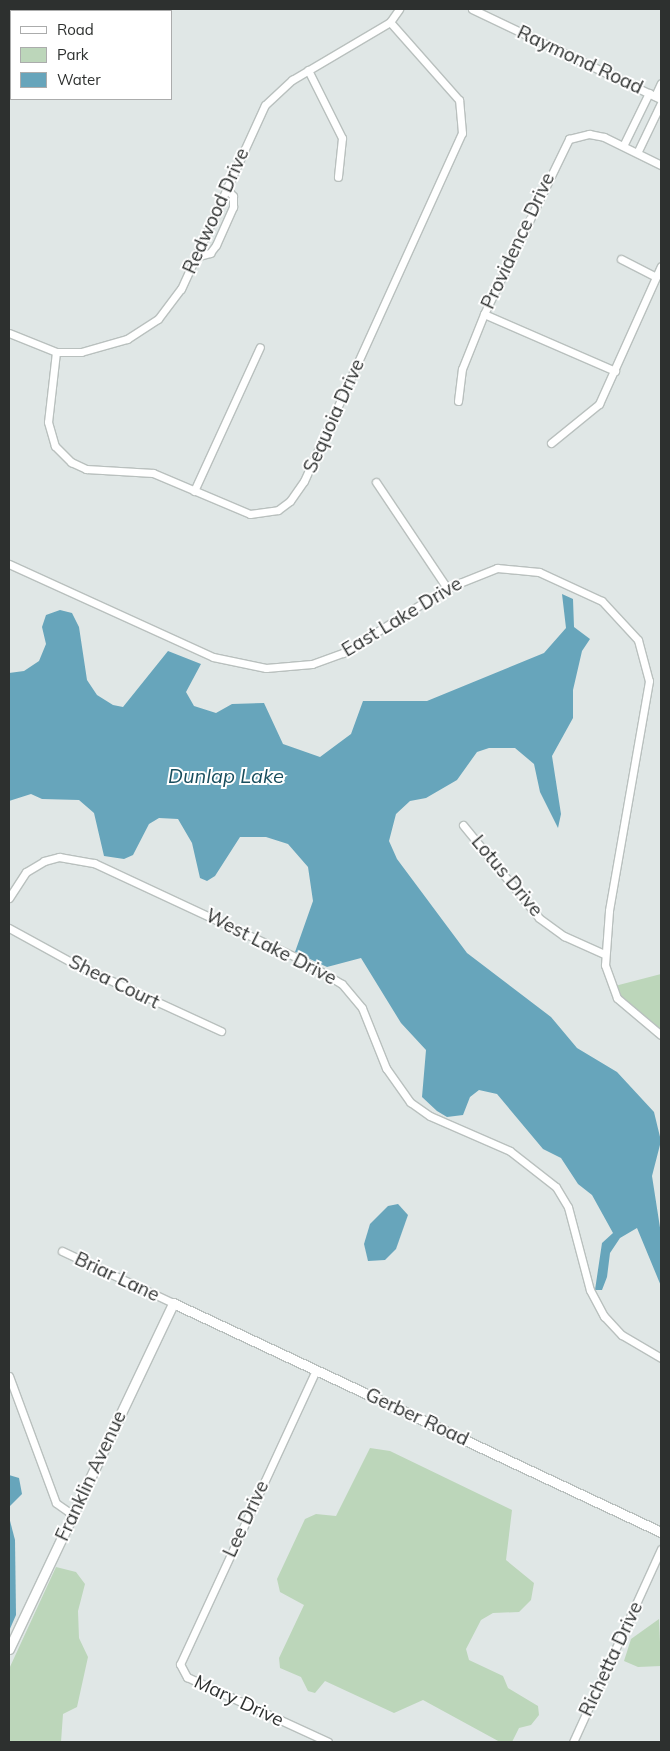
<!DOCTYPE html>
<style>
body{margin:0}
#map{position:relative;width:670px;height:1751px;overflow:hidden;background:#e0e7e6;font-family:Mulish,sans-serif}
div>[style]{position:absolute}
.green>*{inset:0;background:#bcd6ba}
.water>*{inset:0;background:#67a5bb}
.roads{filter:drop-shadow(1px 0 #b9c0be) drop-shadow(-1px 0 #b9c0be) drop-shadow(0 1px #b9c0be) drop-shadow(0 -1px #b9c0be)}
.minor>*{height:7px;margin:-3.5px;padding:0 3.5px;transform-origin:3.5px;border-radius:3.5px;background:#fff}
.tertiary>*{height:9px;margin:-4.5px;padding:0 4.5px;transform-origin:4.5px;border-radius:4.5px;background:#fff}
span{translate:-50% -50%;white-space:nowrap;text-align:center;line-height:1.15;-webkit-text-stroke:4px #fff;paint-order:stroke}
.street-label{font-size:19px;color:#2d302f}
.water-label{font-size:20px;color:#194e5e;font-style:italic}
.frame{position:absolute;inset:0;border:10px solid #2d302f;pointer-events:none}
.legend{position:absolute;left:10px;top:10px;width:162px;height:90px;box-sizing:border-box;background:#fff;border:1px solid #abacac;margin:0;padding:6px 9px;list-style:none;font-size:15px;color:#2d302f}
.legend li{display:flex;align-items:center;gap:10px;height:25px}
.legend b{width:25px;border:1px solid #abacac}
</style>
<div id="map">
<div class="green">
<i style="clip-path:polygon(9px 9px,106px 9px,11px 11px,11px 28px)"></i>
<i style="clip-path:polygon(661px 974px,661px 1029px,657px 1033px,639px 1020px,611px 987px)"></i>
<i style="clip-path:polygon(370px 1448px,390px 1451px,512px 1510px,506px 1560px,534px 1583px,531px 1600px,519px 1612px,493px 1613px,481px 1620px,466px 1649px,469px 1660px,503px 1676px,508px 1688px,538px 1706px,539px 1715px,531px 1725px,519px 1728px,512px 1742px,500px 1742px,423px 1700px,394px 1713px,325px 1681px,315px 1693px,308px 1691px,301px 1677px,280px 1668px,279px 1658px,304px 1605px,280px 1592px,277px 1579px,305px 1519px,316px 1514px,336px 1516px)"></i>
<i style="clip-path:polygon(56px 1567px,76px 1572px,85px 1584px,78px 1611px,79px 1638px,88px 1657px,77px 1707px,63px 1714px,61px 1742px,9px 1742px,9px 1669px)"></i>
<i style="clip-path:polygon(659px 1619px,661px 1666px,638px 1667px,624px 1661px,631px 1639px)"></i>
</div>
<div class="water">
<i style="clip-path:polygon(562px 594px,573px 599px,574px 627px,590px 639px,582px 651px,573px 690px,573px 718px,552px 756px,561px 814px,558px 828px,540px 792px,534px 764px,515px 748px,489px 748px,477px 752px,457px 780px,426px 798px,410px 801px,396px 814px,389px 841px,397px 859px,467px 953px,551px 1017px,577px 1048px,617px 1072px,654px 1112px,661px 1141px,652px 1176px,661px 1234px,661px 1286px,637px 1228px,620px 1238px,610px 1253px,607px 1277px,602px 1290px,595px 1290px,602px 1243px,613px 1233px,592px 1195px,578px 1184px,561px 1158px,543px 1149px,497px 1094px,479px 1090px,470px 1097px,463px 1115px,447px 1117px,437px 1111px,422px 1097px,426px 1050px,401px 1023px,361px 958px,327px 967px,295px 952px,313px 901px,308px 867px,288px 844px,266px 837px,240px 837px,215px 876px,207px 881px,200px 878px,192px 843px,178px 819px,159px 818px,149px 824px,133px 855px,124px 859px,104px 856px,94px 813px,79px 800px,42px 799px,31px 794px,9px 801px,9px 673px,24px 671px,39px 661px,46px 644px,42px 627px,46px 615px,60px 610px,72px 613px,79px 627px,87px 680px,97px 695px,113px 705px,123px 707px,168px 651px,201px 664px,186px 692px,194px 706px,216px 713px,232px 704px,264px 703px,283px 744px,320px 757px,351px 734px,363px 701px,427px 701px,544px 653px,566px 628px)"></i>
<i style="clip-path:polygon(398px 1204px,408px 1215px,396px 1249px,385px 1260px,368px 1261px,364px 1244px,370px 1224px,388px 1206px)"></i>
<i style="clip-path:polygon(9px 1475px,19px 1478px,22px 1494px,9px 1507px)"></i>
<i style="clip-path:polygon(9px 1517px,15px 1540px,16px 1615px,9px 1631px)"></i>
</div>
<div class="roads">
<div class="minor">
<i style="left:472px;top:9px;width:209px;rotate:25.5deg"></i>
<i style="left:308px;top:70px;width:76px;rotate:63.4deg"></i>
<i style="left:342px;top:138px;width:39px;rotate:96deg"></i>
<i style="left:655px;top:96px;width:14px;rotate:-65deg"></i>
<i style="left:624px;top:144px;width:57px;rotate:-63.9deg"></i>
<i style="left:638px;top:151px;width:53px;rotate:-64.4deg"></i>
<i style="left:195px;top:257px;width:16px;rotate:-15deg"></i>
<i style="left:210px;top:253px;width:10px;rotate:-53deg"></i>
<i style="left:216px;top:245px;width:42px;rotate:-65.9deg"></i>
<i style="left:233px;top:207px;width:11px;rotate:-90deg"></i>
<i style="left:233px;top:196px;width:11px;rotate:-131deg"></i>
<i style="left:621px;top:259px;width:39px;rotate:27deg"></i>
<i style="left:484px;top:314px;width:143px;rotate:23.5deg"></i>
<i style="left:9px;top:333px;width:51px;rotate:22deg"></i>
<i style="left:56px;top:352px;width:25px"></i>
<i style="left:81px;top:352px;width:48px;rotate:-15.8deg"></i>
<i style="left:127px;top:339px;width:37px;rotate:-33deg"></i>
<i style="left:158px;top:319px;width:38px;rotate:-53deg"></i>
<i style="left:181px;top:289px;width:202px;rotate:-65.5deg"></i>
<i style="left:265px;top:105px;width:37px;rotate:-43deg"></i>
<i style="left:292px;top:80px;width:114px;rotate:-30.6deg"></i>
<i style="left:390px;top:22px;width:16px;rotate:-55deg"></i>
<i style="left:56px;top:352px;width:70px;rotate:96.5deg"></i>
<i style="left:48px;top:422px;width:25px;rotate:74deg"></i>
<i style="left:55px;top:446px;width:23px;rotate:45deg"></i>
<i style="left:71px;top:462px;width:17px;rotate:25deg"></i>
<i style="left:86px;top:469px;width:67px;rotate:3.4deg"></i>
<i style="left:153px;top:473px;width:105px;rotate:22.9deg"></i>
<i style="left:250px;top:514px;width:28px;rotate:-8deg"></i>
<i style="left:278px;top:510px;width:15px;rotate:-37deg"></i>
<i style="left:290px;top:501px;width:24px;rotate:-55deg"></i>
<i style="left:304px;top:481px;width:382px;rotate:-65.6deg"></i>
<i style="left:462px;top:133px;width:33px;rotate:-95deg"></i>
<i style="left:459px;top:100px;width:104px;rotate:-131.5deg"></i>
<i style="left:458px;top:401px;width:32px;rotate:-83deg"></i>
<i style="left:462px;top:369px;width:59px;rotate:-68.2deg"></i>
<i style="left:484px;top:314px;width:195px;rotate:-64.1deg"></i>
<i style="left:569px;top:139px;width:21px;rotate:-14deg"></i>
<i style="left:589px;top:134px;width:15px;rotate:11deg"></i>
<i style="left:604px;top:137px;width:64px;rotate:26.2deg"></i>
<i style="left:551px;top:443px;width:62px;rotate:-39.1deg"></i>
<i style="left:599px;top:404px;width:151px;rotate:-65.8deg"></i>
<i style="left:376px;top:482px;width:128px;rotate:56.2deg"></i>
<i style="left:194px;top:491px;width:158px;rotate:-65.4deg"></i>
<i style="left:9px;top:564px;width:224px;rotate:24.5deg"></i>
<i style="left:213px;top:657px;width:54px;rotate:11.7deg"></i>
<i style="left:266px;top:668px;width:46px;rotate:-5deg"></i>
<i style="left:312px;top:664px;width:33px;rotate:-20deg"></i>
<i style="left:343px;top:653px;width:123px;rotate:-32deg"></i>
<i style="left:447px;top:588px;width:54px;rotate:-21.8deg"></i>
<i style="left:497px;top:568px;width:42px;rotate:5.4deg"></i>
<i style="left:539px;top:572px;width:69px;rotate:24.7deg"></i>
<i style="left:602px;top:601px;width:53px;rotate:47.3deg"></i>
<i style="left:638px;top:640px;width:42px;rotate:75deg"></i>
<i style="left:649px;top:681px;width:233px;rotate:99.9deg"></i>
<i style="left:609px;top:911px;width:54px;rotate:94.2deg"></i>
<i style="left:605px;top:965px;width:35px;rotate:70deg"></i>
<i style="left:617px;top:998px;width:57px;rotate:40.1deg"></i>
<i style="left:463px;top:825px;width:120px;rotate:50.7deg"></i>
<i style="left:539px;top:918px;width:31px;rotate:36deg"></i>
<i style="left:564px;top:936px;width:44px;rotate:24.2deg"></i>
<i style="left:9px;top:898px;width:31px;rotate:-57deg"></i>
<i style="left:26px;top:872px;width:21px;rotate:-31deg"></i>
<i style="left:44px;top:861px;width:16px;rotate:-15deg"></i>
<i style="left:59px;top:857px;width:36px;rotate:10deg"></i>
<i style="left:94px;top:863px;width:225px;rotate:25deg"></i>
<i style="left:298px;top:958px;width:51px;rotate:30.6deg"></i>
<i style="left:342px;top:984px;width:31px;rotate:50deg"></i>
<i style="left:362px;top:1008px;width:65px;rotate:68.2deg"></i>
<i style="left:386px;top:1068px;width:42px;rotate:54.8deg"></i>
<i style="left:410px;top:1102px;width:24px;rotate:35deg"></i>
<i style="left:430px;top:1116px;width:87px;rotate:23.6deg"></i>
<i style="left:510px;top:1151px;width:58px;rotate:38deg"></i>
<i style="left:556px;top:1187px;width:23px;rotate:59deg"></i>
<i style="left:568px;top:1207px;width:86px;rotate:75.2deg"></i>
<i style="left:590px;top:1290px;width:30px;rotate:62deg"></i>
<i style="left:604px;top:1316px;width:26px;rotate:47deg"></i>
<i style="left:622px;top:1335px;width:45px;rotate:30.5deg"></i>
<i style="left:9px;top:928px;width:73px;rotate:28.7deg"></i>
<i style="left:73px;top:963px;width:163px;rotate:24.7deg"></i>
<i style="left:62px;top:1251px;width:123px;rotate:25.1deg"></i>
<i style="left:316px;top:1370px;width:324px;rotate:114.8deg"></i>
<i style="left:180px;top:1664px;width:15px;rotate:62deg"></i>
<i style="left:187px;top:1677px;width:155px;rotate:24.7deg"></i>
<i style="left:9px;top:1376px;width:135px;rotate:69.7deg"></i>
<i style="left:56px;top:1503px;width:19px;rotate:35deg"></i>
<i style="left:573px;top:1742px;width:212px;rotate:-65.5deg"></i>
</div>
<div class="tertiary">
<i style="left:9px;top:1649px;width:383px;rotate:-64.6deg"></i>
<i style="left:173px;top:1303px;width:539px;rotate:25.14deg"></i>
</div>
</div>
<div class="street-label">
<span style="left:580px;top:60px;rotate:25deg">Raymond Road</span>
<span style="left:216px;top:211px;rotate:-66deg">Redwood Drive</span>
<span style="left:518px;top:241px;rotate:-65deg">Providence Drive</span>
<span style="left:334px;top:416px;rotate:-66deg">Sequoia Drive</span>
<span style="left:402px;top:617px;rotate:-31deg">East Lake Drive</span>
<span style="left:507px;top:876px;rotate:50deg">Lotus Drive</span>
<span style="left:271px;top:947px;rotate:27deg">West Lake Drive</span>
<span style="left:114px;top:982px;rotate:26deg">Shea Court</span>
<span style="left:117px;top:1277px;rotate:25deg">Briar Lane</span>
<span style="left:417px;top:1417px;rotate:25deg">Gerber Road</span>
<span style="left:91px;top:1476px;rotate:-65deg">Franklin Avenue</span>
<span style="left:246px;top:1519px;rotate:-65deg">Lee Drive</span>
<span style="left:611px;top:1659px;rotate:-65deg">Richetta Drive</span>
<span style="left:239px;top:1701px;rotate:25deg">Mary Drive</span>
</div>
<div class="water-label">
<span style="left:226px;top:775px">Dunlap Lake</span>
</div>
<div class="frame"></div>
<ul class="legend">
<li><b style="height:6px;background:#fff"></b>Road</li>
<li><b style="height:14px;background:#bcd6ba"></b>Park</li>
<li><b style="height:14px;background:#67a5bb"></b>Water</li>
</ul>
</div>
